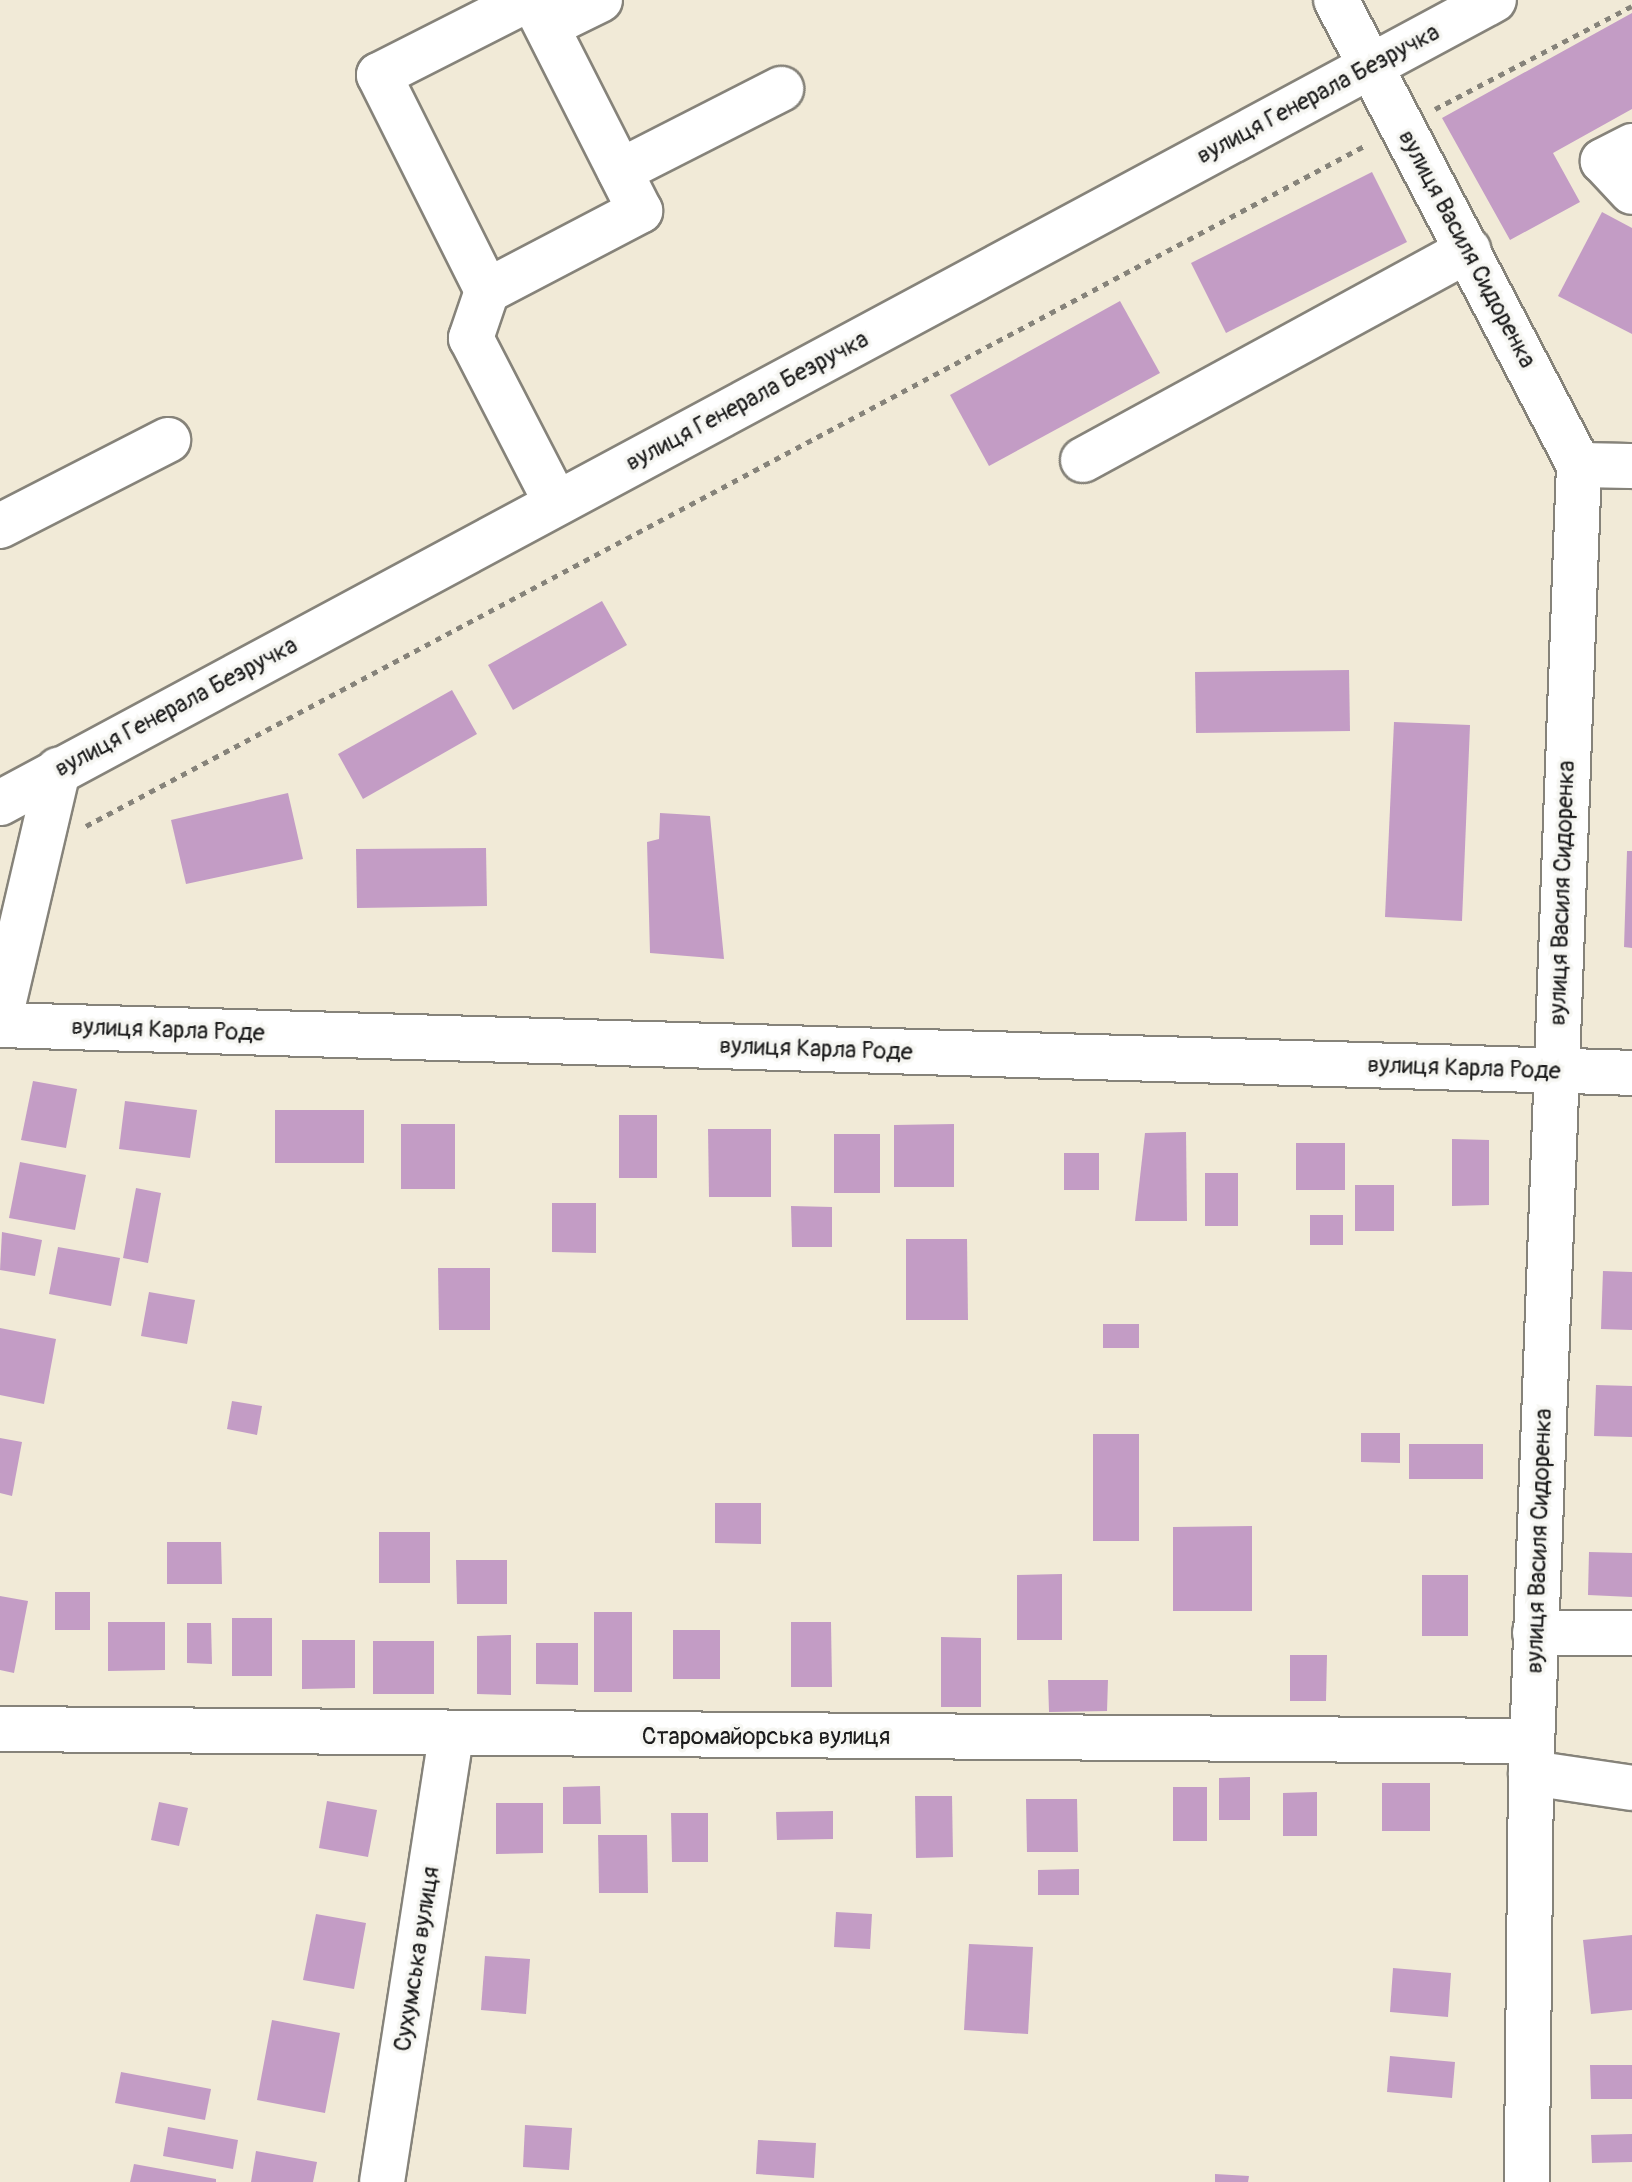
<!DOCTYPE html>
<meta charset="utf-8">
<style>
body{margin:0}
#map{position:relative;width:1632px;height:2182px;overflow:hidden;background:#f1ead7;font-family:Pangolin,sans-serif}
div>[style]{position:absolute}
.building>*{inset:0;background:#c39cc5}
.path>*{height:5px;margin-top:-2.5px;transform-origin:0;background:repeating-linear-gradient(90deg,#86837a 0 6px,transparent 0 12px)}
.roads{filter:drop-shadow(2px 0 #86837a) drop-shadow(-2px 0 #86837a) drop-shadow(0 2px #86837a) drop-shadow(0 -2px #86837a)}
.minor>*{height:44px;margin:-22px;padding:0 22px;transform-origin:22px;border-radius:22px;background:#fff}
span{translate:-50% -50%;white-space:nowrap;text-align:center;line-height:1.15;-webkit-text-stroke:7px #f6f6f2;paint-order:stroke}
.street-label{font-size:24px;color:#1c1c1c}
</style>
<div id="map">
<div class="building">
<i style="clip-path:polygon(1632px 13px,1632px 109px,1553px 153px,1580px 202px,1510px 240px,1442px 118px)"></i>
<i style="clip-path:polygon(1372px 172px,1407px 242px,1226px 333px,1191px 263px)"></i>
<i style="clip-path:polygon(1602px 212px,1632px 228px,1632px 334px,1558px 296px)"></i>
<i style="clip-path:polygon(1120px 301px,1160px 373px,989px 466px,950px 395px)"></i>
<i style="clip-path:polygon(602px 601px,627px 645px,513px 710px,488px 665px)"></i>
<i style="clip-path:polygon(1349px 670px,1350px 731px,1196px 733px,1195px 672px)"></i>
<i style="clip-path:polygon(452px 690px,477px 734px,363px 799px,338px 754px)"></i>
<i style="clip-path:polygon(1394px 722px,1470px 725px,1462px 921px,1385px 917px)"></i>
<i style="clip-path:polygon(288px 793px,303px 859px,186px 884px,171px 820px)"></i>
<i style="clip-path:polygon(660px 813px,710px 816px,724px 959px,650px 953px,647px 842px,659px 839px)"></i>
<i style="clip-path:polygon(486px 848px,487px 906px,357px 908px,356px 849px)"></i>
<i style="clip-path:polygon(1627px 851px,1632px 851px,1632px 948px,1624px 947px)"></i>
<i style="clip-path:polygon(33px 1081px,77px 1089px,66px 1148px,21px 1140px)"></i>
<i style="clip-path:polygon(125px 1101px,197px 1110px,190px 1158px,119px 1149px)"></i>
<i style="clip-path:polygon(275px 1110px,364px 1110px,364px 1163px,275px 1163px)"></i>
<i style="clip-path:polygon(619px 1115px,657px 1115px,657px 1178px,619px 1178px)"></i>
<i style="clip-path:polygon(401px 1124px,455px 1124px,455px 1189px,401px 1189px)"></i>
<i style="clip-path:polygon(954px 1124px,954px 1187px,894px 1187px,894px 1125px)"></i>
<i style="clip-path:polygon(708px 1129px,771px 1129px,771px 1197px,709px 1197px)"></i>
<i style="clip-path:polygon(1186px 1132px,1187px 1221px,1135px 1221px,1145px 1133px)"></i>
<i style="clip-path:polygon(834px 1134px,880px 1134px,880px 1193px,834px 1193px)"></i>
<i style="clip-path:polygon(1452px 1139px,1489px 1140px,1489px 1205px,1452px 1206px)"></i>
<i style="clip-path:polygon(1296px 1143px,1345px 1143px,1345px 1190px,1296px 1190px)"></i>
<i style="clip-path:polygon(1064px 1153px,1099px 1153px,1099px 1190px,1064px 1190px)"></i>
<i style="clip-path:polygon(20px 1162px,86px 1175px,75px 1230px,9px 1218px)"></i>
<i style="clip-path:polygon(1205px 1173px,1238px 1173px,1238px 1226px,1205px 1226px)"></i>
<i style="clip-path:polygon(1355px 1185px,1394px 1185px,1394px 1231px,1355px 1231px)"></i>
<i style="clip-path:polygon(136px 1188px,161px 1193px,148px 1263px,123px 1258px)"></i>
<i style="clip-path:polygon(552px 1203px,596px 1203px,596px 1253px,552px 1252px)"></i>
<i style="clip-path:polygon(791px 1206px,832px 1207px,832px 1247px,792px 1247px)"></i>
<i style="clip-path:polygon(1310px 1215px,1343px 1215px,1343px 1245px,1310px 1245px)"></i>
<i style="clip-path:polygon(2px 1232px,42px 1240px,35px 1276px,0 1270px)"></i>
<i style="clip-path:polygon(906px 1239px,967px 1239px,968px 1320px,906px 1320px)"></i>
<i style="clip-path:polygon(58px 1247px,120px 1258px,111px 1306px,49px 1294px)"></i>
<i style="clip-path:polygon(438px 1268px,490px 1268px,490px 1330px,439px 1330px)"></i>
<i style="clip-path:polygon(1603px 1271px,1632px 1272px,1632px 1330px,1601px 1329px)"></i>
<i style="clip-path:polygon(149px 1292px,195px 1300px,187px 1344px,141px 1336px)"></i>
<i style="clip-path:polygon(1103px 1324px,1139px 1324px,1139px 1348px,1103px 1348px)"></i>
<i style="clip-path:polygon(0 1328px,56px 1339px,44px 1404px,0 1395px)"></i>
<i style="clip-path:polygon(1596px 1385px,1632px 1386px,1632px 1437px,1594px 1436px)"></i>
<i style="clip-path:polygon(232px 1401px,262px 1406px,257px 1435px,227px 1429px)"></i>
<i style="clip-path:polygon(1361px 1433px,1400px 1433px,1400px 1463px,1361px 1462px)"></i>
<i style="clip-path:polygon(1093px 1434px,1139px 1434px,1139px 1541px,1093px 1541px)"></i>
<i style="clip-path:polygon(0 1438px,22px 1442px,12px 1496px,0 1493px)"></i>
<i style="clip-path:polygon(1409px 1444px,1483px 1444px,1483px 1479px,1409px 1479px)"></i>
<i style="clip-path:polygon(715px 1503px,761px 1503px,761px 1544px,715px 1543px)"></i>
<i style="clip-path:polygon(1252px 1526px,1252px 1611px,1173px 1611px,1173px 1527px)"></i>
<i style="clip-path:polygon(379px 1532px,430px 1532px,430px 1583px,379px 1583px)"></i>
<i style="clip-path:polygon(167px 1542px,221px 1542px,222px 1584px,167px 1584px)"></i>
<i style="clip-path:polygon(1589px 1552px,1632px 1553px,1632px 1597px,1588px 1595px)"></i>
<i style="clip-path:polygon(456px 1560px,507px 1560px,507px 1604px,457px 1604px)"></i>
<i style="clip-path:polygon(1062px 1574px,1062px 1640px,1017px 1640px,1017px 1575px)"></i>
<i style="clip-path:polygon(1422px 1575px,1468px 1575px,1468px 1636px,1422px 1636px)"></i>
<i style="clip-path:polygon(55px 1592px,90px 1592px,90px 1630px,55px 1630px)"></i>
<i style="clip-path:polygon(0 1596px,28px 1601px,14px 1673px,0 1670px)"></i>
<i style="clip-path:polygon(594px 1612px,632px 1612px,632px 1692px,594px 1692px)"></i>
<i style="clip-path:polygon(232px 1618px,272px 1618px,272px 1676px,232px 1676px)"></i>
<i style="clip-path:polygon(108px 1622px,165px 1622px,165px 1670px,108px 1671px)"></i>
<i style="clip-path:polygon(791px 1622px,831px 1622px,832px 1687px,791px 1687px)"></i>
<i style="clip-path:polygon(187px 1623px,211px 1623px,212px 1664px,187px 1663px)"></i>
<i style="clip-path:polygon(673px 1630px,720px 1630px,720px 1679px,673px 1679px)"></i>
<i style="clip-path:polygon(511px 1635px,511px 1695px,477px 1694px,477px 1636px)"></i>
<i style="clip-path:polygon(941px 1637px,981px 1638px,981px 1707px,941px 1707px)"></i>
<i style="clip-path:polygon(302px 1640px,355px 1640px,355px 1688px,302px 1689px)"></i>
<i style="clip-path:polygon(373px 1641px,434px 1641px,434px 1694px,373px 1694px)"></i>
<i style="clip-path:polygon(536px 1643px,578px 1643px,578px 1685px,536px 1684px)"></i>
<i style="clip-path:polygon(1290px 1655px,1327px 1655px,1326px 1701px,1290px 1701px)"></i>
<i style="clip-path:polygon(1048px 1680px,1108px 1680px,1107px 1711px,1049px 1712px)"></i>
<i style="clip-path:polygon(1250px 1777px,1250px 1820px,1219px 1820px,1219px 1778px)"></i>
<i style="clip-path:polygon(1382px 1783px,1430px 1783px,1430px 1831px,1382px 1831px)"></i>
<i style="clip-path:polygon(600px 1786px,601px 1824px,563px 1824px,563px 1787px)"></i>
<i style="clip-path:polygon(1173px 1787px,1207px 1787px,1207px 1841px,1173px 1841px)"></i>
<i style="clip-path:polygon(1317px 1792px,1317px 1836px,1283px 1836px,1283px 1793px)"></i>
<i style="clip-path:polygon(915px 1796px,952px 1796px,953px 1857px,916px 1858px)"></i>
<i style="clip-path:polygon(1026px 1799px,1077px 1799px,1078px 1852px,1027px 1852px)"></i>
<i style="clip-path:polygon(327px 1801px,377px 1810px,368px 1857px,319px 1848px)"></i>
<i style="clip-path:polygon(159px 1802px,188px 1808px,179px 1846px,151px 1840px)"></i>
<i style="clip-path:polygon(496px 1803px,543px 1803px,543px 1853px,496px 1854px)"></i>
<i style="clip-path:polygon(833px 1811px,833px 1839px,777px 1840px,776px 1812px)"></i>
<i style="clip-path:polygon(671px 1813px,708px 1813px,708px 1862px,672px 1862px)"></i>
<i style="clip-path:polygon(598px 1835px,647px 1835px,648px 1893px,599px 1893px)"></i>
<i style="clip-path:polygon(1079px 1869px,1079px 1895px,1038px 1895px,1038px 1870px)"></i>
<i style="clip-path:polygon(836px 1912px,872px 1914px,870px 1949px,834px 1947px)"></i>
<i style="clip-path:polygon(316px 1914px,366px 1923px,354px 1989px,303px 1980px)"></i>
<i style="clip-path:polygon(1632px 1935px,1632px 2010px,1591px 2014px,1583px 1940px)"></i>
<i style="clip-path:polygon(969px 1944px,1033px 1947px,1028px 2034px,964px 2030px)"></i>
<i style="clip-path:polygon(485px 1956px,530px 1959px,526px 2014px,481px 2010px)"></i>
<i style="clip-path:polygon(1393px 1968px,1451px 1973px,1448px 2017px,1390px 2012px)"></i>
<i style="clip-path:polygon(272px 2020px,340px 2033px,325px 2113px,257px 2100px)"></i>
<i style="clip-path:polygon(1390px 2056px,1455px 2062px,1452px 2098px,1387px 2092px)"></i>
<i style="clip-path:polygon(1590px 2065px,1632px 2065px,1632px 2099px,1591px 2099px)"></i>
<i style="clip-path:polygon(121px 2072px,211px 2089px,205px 2120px,115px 2103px)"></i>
<i style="clip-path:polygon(525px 2125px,572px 2128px,569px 2170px,523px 2167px)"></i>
<i style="clip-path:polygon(168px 2127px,238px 2140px,233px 2169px,163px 2156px)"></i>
<i style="clip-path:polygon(1632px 2134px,1632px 2162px,1592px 2163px,1591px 2135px)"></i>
<i style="clip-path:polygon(758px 2140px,816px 2143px,814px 2178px,756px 2174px)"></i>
<i style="clip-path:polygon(256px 2151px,317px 2162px,313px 2182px,251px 2182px)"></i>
<i style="clip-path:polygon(134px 2164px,216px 2179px,216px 2182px,130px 2182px)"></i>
<i style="clip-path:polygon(1215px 2174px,1249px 2176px,1248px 2182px,1215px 2182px)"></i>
</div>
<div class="path">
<i style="left:1435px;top:109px;width:222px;rotate:-27.6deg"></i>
<i style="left:86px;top:826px;width:1450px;rotate:-28.01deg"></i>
</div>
<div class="roads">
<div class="minor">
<i style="left:527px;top:0;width:166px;rotate:153.1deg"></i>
<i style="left:379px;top:75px;width:241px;rotate:63.4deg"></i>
<i style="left:487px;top:291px;width:173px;rotate:-27.6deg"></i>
<i style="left:640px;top:211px;width:237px;rotate:-116.9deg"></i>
<i style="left:1336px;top:0;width:525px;rotate:62.41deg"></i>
<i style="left:1579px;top:465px;width:1309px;rotate:92.1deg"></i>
<i style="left:1531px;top:1773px;width:409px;rotate:90.6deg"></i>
<i style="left:547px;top:26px;width:59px;rotate:-26.1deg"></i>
<i style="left:1632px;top:146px;width:33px;rotate:153deg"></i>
<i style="left:1603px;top:161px;width:42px;rotate:46.9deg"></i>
<i style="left:620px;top:171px;width:181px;rotate:-27deg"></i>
<i style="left:487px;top:291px;width:50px;rotate:108.8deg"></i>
<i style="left:471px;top:338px;width:186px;rotate:62.7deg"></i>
<i style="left:1083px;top:460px;width:439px;rotate:-28.6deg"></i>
<i style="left:1579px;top:465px;width:53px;rotate:1.1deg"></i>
<i style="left:0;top:526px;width:189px;rotate:-27.1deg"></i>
<i style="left:0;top:803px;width:1696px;rotate:-28.26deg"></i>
<i style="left:0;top:1018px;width:255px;rotate:-76.8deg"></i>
<i style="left:0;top:1025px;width:1633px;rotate:1.68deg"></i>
<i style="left:1535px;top:1633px;width:97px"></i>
<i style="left:0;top:1729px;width:1532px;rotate:0.45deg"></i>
<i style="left:1531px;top:1773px;width:102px;rotate:8.4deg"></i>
<i style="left:382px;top:2182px;width:451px;rotate:-81.2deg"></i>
</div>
</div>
<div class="street-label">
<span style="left:1318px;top:94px;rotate:-28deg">вулиця Генерала Безручка</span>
<span style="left:1467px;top:249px;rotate:62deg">вулиця Василя Сидоренка</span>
<span style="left:747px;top:401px;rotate:-28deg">вулиця Генерала Безручка</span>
<span style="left:176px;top:707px;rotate:-28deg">вулиця Генерала Безручка</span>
<span style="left:1562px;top:893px;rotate:-88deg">вулиця Василя Сидоренка</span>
<span style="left:168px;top:1030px;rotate:2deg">вулиця Карла Роде</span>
<span style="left:816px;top:1049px;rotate:2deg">вулиця Карла Роде</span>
<span style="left:1464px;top:1068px;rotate:2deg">вулиця Карла Роде</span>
<span style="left:1539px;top:1541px;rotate:-88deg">вулиця Василя Сидоренка</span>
<span style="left:766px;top:1737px">Старомайорська вулиця</span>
<span style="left:417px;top:1959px;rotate:-81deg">Сухумська вулиця</span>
</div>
</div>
